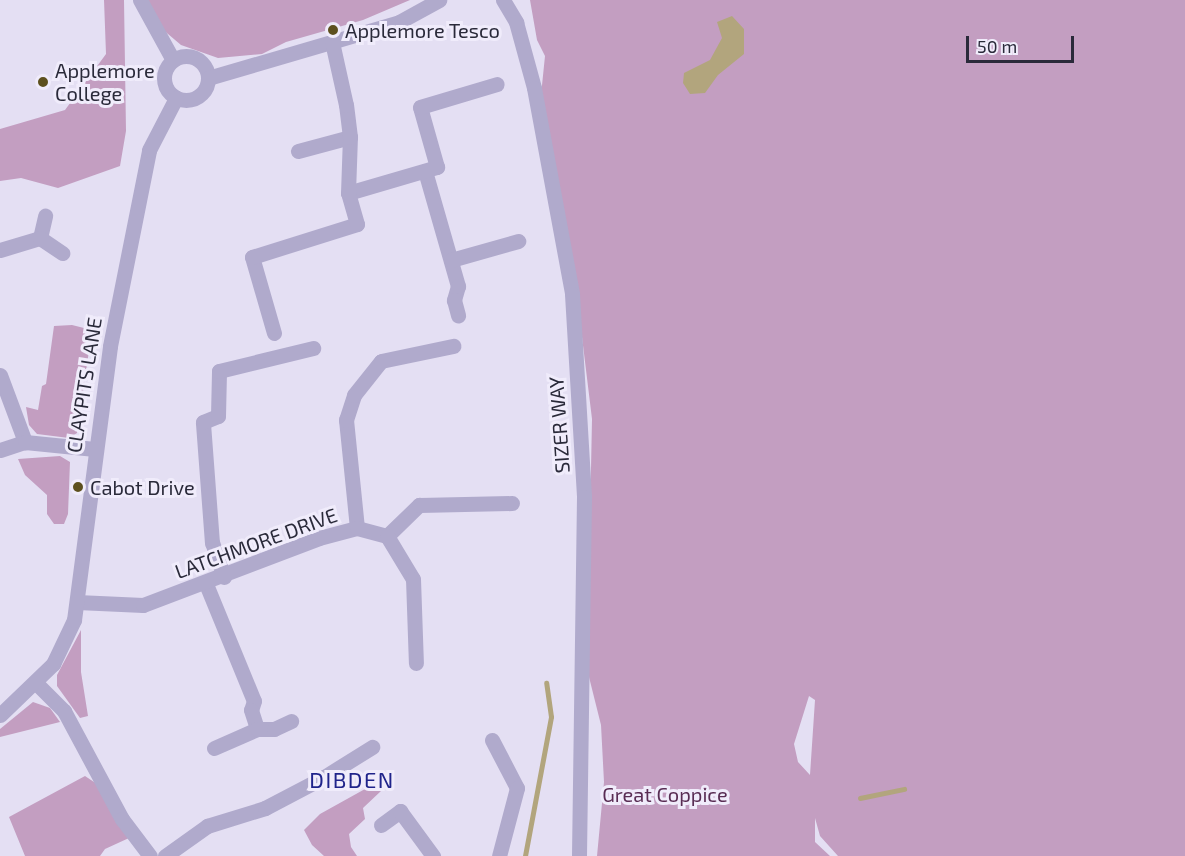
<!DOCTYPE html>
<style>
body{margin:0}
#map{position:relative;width:1185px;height:856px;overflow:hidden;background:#e4dff3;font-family:"Exo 2",sans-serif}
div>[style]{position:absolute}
.green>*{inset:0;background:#c39ec1}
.water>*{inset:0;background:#b2a57d}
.stream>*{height:4.5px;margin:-2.25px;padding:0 2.25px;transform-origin:2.25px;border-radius:2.25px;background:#b2a57d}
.minor>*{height:15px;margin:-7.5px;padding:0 7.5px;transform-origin:7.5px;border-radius:7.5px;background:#b0aacc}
.minor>.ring{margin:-7.5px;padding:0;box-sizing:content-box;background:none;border:15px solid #b0aacc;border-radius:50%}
.dots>*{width:16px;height:16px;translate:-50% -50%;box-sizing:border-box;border:3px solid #f0ecfb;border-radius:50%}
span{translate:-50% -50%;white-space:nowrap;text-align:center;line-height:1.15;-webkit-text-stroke:6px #f0ecfb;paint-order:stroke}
.poi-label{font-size:20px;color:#2a2a3a}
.left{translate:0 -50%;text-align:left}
.street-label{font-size:20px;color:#2a2a3a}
.park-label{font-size:20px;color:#592d54}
.quarter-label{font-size:22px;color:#20248b;letter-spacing:1.5px}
.scale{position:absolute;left:966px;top:36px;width:108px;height:27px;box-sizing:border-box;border:3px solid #2a2a3a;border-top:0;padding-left:8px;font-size:18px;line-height:21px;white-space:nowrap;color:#2a2a3a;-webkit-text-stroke:4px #f0ecfb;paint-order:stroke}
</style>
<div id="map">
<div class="green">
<i style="clip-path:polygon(104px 0,124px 0,126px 131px,120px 166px,58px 188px,21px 178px,0 181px,0 129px,65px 110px,106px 54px)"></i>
<i style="clip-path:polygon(145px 0,410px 0,363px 20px,286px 42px,262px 54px,218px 58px,181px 45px,155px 23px)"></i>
<i style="clip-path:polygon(evenodd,530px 0,1185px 0,1185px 856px,838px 856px,820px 836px,815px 818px,815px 842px,830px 856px,597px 856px,604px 782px,601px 725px,587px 669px,592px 419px,581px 329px,541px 95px,545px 56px,537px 40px,530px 0,809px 696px,815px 700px,810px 775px,798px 762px,794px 744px,809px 696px)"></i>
<i style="clip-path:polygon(72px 325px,92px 330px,77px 433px,69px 438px,37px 434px,29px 425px,26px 407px,38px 410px,42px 386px,46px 384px,54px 326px)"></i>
<i style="clip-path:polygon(60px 456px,70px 462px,68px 514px,64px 524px,54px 524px,47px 514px,47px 495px,25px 475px,18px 459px)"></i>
<i style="clip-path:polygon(81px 630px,81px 672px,88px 716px,80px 718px,57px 686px,57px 675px)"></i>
<i style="clip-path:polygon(33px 702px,50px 708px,60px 722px,0 737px,0 729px)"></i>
<i style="clip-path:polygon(85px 776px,100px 786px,129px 838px,105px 849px,100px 856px,25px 856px,9px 817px)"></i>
<i style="clip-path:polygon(383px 779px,381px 791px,363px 808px,365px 819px,349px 834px,351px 847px,357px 856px,324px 856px,312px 845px,304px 830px,320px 814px)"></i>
</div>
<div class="water">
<i style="clip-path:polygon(732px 16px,744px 29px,744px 54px,718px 75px,705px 93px,690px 94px,683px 83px,684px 73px,710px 60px,722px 38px,717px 22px)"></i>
</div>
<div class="stream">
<i style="left:860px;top:798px;width:45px;rotate:-11.6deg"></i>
<i style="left:525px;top:856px;width:141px;rotate:-79.4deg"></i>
<i style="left:551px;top:717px;width:34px;rotate:-98deg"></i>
</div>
<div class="minor">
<i style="left:140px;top:0;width:68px;rotate:61.2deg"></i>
<i style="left:503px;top:0;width:26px;rotate:59deg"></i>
<i style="left:516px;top:22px;width:68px;rotate:74.7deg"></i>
<i style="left:534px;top:88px;width:209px;rotate:79.5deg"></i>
<i style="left:572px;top:294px;width:203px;rotate:86.6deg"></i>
<i style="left:584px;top:497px;width:359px;rotate:90.8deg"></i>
<i class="ring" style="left:164px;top:56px;width:29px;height:29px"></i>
<i style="left:208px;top:78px;width:199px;rotate:-16.3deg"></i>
<i style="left:399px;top:22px;width:46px;rotate:-28.8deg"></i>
<i style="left:298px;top:151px;width:54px;rotate:-15.1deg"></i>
<i style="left:425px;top:171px;width:120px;rotate:74deg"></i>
<i style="left:458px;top:286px;width:15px;rotate:106deg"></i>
<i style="left:454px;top:300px;width:16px;rotate:75deg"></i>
<i style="left:348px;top:193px;width:93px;rotate:-16.3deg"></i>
<i style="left:437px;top:167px;width:62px;rotate:-105.8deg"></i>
<i style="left:420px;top:107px;width:80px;rotate:-16.6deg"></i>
<i style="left:40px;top:238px;width:23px;rotate:-77deg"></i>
<i style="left:0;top:250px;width:42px;rotate:-16.7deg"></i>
<i style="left:40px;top:238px;width:27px;rotate:34deg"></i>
<i style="left:451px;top:260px;width:70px;rotate:-15.8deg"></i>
<i style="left:274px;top:333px;width:79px;rotate:-106.1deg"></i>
<i style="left:252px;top:257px;width:110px;rotate:-17.4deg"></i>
<i style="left:357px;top:224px;width:32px;rotate:-106deg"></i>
<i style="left:348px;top:193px;width:56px;rotate:-88deg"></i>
<i style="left:350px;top:137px;width:32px;rotate:-97deg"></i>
<i style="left:346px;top:105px;width:65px;rotate:-102.5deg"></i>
<i style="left:0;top:375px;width:72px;rotate:69.5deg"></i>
<i style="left:0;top:450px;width:26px;rotate:-18deg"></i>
<i style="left:25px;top:442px;width:70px;rotate:5.7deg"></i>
<i style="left:357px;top:528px;width:109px;rotate:-95.8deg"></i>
<i style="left:346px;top:420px;width:26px;rotate:-72deg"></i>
<i style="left:354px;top:395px;width:43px;rotate:-51.5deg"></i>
<i style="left:381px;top:361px;width:74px;rotate:-11.8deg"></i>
<i style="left:387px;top:536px;width:45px;rotate:-44.1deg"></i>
<i style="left:419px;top:505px;width:93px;rotate:-1.2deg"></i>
<i style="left:224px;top:577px;width:36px;rotate:-109deg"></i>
<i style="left:212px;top:543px;width:121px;rotate:-94.3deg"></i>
<i style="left:203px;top:422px;width:16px;rotate:-22deg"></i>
<i style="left:218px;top:416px;width:45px;rotate:-88.7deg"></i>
<i style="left:219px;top:371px;width:97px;rotate:-13.7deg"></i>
<i style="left:206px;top:584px;width:126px;rotate:67.7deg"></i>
<i style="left:254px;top:701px;width:9px;rotate:108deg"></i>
<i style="left:251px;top:710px;width:20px;rotate:72deg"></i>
<i style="left:77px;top:602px;width:66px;rotate:2.6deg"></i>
<i style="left:143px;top:605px;width:188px;rotate:-20.8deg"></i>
<i style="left:319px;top:538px;width:39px;rotate:-15deg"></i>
<i style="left:357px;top:528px;width:31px;rotate:15deg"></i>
<i style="left:387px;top:536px;width:50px;rotate:58.8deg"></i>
<i style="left:413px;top:579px;width:84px;rotate:88deg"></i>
<i style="left:36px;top:683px;width:40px;rotate:45deg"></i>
<i style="left:64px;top:711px;width:123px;rotate:61.8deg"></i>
<i style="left:122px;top:819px;width:46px;rotate:52.9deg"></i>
<i style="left:0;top:715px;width:74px;rotate:-43.9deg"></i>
<i style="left:53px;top:664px;width:49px;rotate:-64.5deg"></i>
<i style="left:74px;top:620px;width:276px;rotate:-82.5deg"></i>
<i style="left:110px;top:346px;width:200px;rotate:-78.7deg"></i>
<i style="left:149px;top:150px;width:59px;rotate:-62.6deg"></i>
<i style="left:492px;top:740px;width:54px;rotate:62.5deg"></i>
<i style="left:517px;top:788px;width:70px;rotate:104.8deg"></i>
<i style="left:214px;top:748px;width:47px;rotate:-23.8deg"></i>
<i style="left:257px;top:729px;width:17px"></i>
<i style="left:274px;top:729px;width:19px;rotate:-25deg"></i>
<i style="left:381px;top:825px;width:24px;rotate:-36deg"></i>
<i style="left:400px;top:811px;width:56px;rotate:53.7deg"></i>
<i style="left:165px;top:856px;width:52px;rotate:-35.5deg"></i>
<i style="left:207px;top:826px;width:61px;rotate:-17.2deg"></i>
<i style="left:265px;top:808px;width:67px;rotate:-27.7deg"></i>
<i style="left:324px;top:777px;width:57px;rotate:-32deg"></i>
</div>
<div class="dots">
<i style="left:333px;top:30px;background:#5d501e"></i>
<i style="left:43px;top:82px;background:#5d501e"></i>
<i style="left:78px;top:487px;background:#5d501e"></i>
</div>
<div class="poi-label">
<span class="left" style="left:345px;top:30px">Applemore Tesco</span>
<span class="left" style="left:55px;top:82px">Applemore<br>College</span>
<span class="left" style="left:90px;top:487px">Cabot Drive</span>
</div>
<div class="street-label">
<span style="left:84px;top:385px;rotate:-81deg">CLAYPITS LANE</span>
<span style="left:559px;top:425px;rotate:-94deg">SIZER WAY</span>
<span style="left:256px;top:543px;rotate:-20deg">LATCHMORE DRIVE</span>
</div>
<div class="park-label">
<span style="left:665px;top:794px">Great Coppice</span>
</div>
<div class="quarter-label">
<span style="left:352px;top:780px">DIBDEN</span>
</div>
<div class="scale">50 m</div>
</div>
